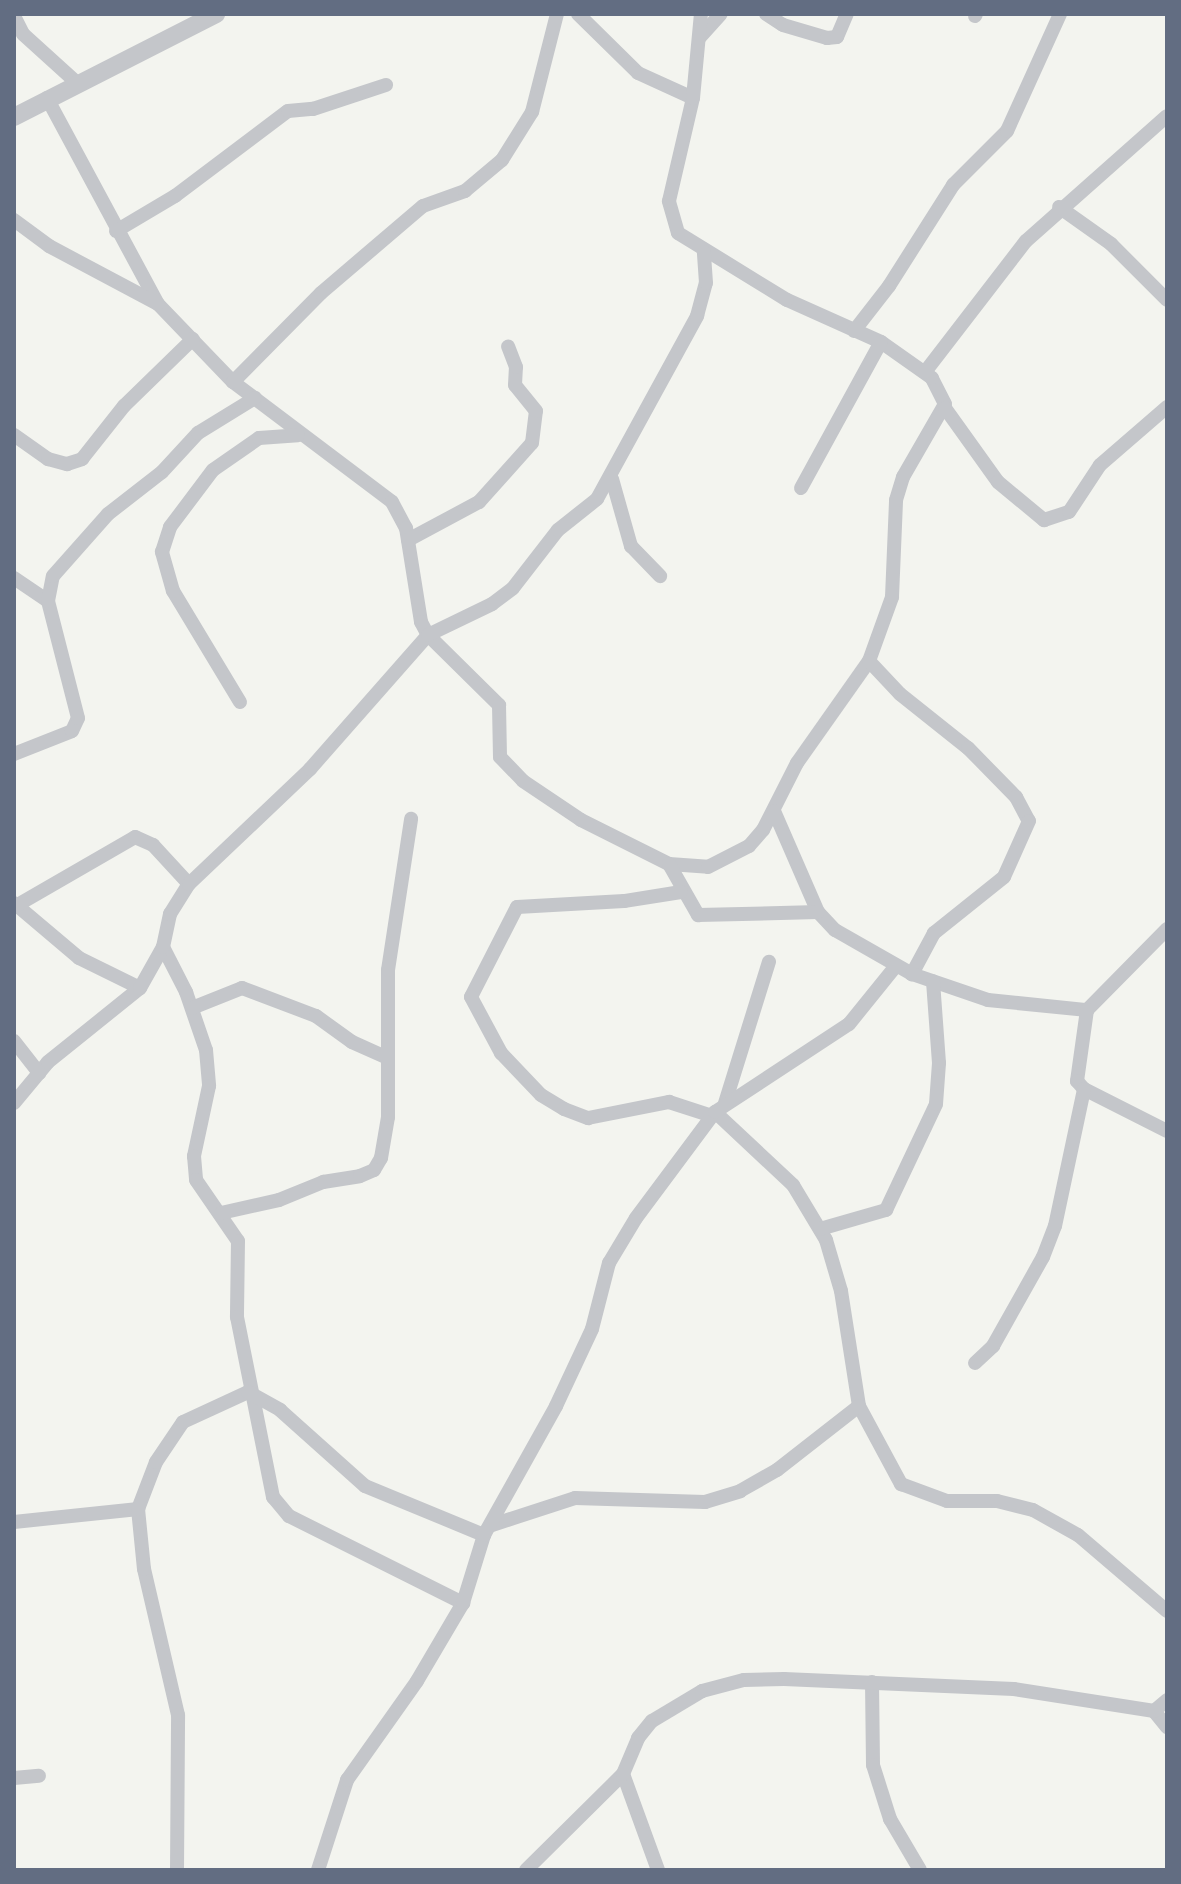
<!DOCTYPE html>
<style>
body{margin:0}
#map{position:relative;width:1181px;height:1884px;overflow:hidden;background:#f3f4ef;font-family:"Noto Sans",sans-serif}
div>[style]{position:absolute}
.minor>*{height:14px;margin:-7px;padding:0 7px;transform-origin:7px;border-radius:7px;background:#c4c6ca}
.tertiary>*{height:18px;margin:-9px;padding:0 9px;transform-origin:9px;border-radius:9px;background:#c4c6ca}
span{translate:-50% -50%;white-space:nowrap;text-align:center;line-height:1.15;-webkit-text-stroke:8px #fff;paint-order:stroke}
.frame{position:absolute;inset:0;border:16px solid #626d82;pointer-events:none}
</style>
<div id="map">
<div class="minor">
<i style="left:578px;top:14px;width:84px;rotate:44.5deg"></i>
<i style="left:638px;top:73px;width:60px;rotate:24.4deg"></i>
<i style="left:766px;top:14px;width:20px;rotate:33deg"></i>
<i style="left:783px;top:25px;width:46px;rotate:16.5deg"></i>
<i style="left:827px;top:38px;width:10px;rotate:-6deg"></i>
<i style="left:837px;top:37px;width:25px;rotate:-67deg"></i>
<i style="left:14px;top:16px;width:20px;rotate:63deg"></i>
<i style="left:23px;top:34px;width:73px;rotate:42.2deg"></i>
<i style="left:975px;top:16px;width:2px;rotate:-63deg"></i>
<i style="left:700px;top:37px;width:31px;rotate:-48deg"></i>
<i style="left:47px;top:98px;width:234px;rotate:61.7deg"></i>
<i style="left:158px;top:304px;width:108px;rotate:46.1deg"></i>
<i style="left:233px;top:382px;width:199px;rotate:37deg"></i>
<i style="left:392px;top:502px;width:30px;rotate:62deg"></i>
<i style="left:406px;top:528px;width:95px;rotate:80.9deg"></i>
<i style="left:421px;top:622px;width:15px;rotate:62deg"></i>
<i style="left:428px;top:635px;width:100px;rotate:44.6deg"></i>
<i style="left:499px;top:705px;width:52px;rotate:88.9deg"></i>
<i style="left:500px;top:757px;width:33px;rotate:46deg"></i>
<i style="left:523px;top:781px;width:70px;rotate:33.9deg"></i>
<i style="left:581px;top:820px;width:98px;rotate:26.6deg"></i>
<i style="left:669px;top:864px;width:39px;rotate:4deg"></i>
<i style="left:708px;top:867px;width:46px;rotate:-27.1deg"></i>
<i style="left:749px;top:846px;width:21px;rotate:-49deg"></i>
<i style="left:763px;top:830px;width:75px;rotate:-63.1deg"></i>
<i style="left:797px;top:763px;width:125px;rotate:-54.8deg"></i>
<i style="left:869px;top:661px;width:68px;rotate:-70.2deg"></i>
<i style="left:892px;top:597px;width:97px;rotate:-87.6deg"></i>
<i style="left:896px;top:500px;width:24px;rotate:-73deg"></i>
<i style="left:903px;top:477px;width:84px;rotate:-60.1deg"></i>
<i style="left:945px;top:404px;width:29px;rotate:-117deg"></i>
<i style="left:932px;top:378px;width:62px;rotate:-144.8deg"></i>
<i style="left:881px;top:342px;width:103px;rotate:-155.9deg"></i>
<i style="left:787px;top:300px;width:128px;rotate:-148.4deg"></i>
<i style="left:678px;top:233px;width:33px;rotate:-106deg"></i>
<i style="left:669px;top:201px;width:106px;rotate:-76.9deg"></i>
<i style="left:693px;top:98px;width:84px;rotate:-84.6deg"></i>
<i style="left:1059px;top:207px;width:64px;rotate:35.4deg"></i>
<i style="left:1111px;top:244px;width:79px;rotate:45deg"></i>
<i style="left:14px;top:220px;width:44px;rotate:36.6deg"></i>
<i style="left:49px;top:246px;width:123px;rotate:28deg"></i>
<i style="left:116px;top:231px;width:69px;rotate:-30.7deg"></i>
<i style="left:175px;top:196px;width:141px;rotate:-37deg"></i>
<i style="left:288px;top:111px;width:25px;rotate:-5deg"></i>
<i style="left:313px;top:109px;width:77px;rotate:-18.2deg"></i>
<i style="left:854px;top:331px;width:57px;rotate:-52.1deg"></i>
<i style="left:889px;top:286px;width:120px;rotate:-57.6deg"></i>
<i style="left:953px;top:185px;width:76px;rotate:-45deg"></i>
<i style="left:1007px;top:131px;width:128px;rotate:-65.6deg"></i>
<i style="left:925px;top:372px;width:165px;rotate:-52.4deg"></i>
<i style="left:1026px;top:241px;width:188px;rotate:-41.6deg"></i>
<i style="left:233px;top:382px;width:125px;rotate:-45.3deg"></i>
<i style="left:321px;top:293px;width:134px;rotate:-40.5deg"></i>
<i style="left:423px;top:206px;width:45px;rotate:-19.7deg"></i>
<i style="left:465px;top:191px;width:48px;rotate:-40deg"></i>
<i style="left:502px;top:160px;width:57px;rotate:-58deg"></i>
<i style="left:532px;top:112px;width:101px;rotate:-75.7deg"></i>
<i style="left:945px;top:408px;width:91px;rotate:54.4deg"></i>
<i style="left:998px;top:482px;width:60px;rotate:39.6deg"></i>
<i style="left:1044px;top:520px;width:26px;rotate:-18deg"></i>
<i style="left:1069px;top:512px;width:56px;rotate:-56.6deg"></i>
<i style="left:1100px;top:465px;width:89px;rotate:-40.9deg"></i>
<i style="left:14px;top:435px;width:42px;rotate:35.2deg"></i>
<i style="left:48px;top:459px;width:20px;rotate:15deg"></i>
<i style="left:67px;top:464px;width:16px;rotate:-18deg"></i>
<i style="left:82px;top:459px;width:68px;rotate:-51.6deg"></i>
<i style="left:124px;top:406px;width:96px;rotate:-44.2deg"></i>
<i style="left:612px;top:479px;width:70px;rotate:74.2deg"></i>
<i style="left:631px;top:546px;width:42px;rotate:46deg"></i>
<i style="left:801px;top:488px;width:166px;rotate:-61.3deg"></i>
<i style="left:408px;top:540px;width:81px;rotate:-28.2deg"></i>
<i style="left:479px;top:502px;width:79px;rotate:-48.1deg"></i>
<i style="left:532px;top:443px;width:32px;rotate:-83deg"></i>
<i style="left:536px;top:411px;width:33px;rotate:-129deg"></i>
<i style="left:515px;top:385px;width:18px;rotate:-87deg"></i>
<i style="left:516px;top:367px;width:22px;rotate:-111deg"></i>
<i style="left:14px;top:578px;width:41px;rotate:34.1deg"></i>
<i style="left:869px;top:661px;width:45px;rotate:46.8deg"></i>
<i style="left:900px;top:694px;width:87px;rotate:38.5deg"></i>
<i style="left:968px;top:748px;width:69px;rotate:45.6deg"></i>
<i style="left:1016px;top:797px;width:27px;rotate:62deg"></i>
<i style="left:1029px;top:821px;width:61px;rotate:114.1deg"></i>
<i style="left:1004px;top:877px;width:90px;rotate:141.3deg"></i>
<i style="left:934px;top:933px;width:47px;rotate:118.2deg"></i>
<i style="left:240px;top:702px;width:130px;rotate:-121.1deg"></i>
<i style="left:173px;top:591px;width:41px;rotate:-105.8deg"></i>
<i style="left:162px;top:552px;width:26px;rotate:-72deg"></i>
<i style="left:170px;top:527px;width:71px;rotate:-53deg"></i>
<i style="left:213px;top:470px;width:56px;rotate:-34.8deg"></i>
<i style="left:259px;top:438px;width:39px;rotate:-4deg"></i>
<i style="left:14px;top:754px;width:62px;rotate:-21.6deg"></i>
<i style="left:72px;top:731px;width:14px;rotate:-65deg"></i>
<i style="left:78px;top:718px;width:121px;rotate:-104.4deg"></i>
<i style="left:48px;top:601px;width:25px;rotate:-79deg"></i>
<i style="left:53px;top:576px;width:83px;rotate:-48.4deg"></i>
<i style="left:108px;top:514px;width:68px;rotate:-37.9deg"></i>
<i style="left:162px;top:472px;width:53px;rotate:-47.3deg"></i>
<i style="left:198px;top:433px;width:67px;rotate:-31.6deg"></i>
<i style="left:774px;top:811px;width:110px;rotate:66.5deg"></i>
<i style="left:818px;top:912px;width:25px;rotate:47deg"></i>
<i style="left:835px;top:930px;width:89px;rotate:29.7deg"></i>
<i style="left:912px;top:974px;width:80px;rotate:18.9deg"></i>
<i style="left:988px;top:1000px;width:100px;rotate:5.8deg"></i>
<i style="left:669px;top:864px;width:59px;rotate:60.4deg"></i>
<i style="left:698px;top:915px;width:120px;rotate:-1.4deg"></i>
<i style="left:681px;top:892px;width:58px;rotate:171deg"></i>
<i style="left:624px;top:901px;width:107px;rotate:176.8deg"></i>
<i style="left:517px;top:907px;width:101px;rotate:117.1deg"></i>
<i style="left:471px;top:997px;width:64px;rotate:61.8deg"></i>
<i style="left:501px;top:1053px;width:58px;rotate:46.4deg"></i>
<i style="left:541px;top:1095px;width:27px;rotate:31deg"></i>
<i style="left:564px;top:1109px;width:26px;rotate:21deg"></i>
<i style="left:588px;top:1118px;width:83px;rotate:-11.2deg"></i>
<i style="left:669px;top:1102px;width:45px;rotate:18deg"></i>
<i style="left:14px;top:903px;width:85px;rotate:40.2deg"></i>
<i style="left:79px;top:958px;width:68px;rotate:26.2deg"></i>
<i style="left:14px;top:907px;width:140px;rotate:-30deg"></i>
<i style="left:135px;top:837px;width:20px;rotate:24deg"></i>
<i style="left:153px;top:845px;width:53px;rotate:47.3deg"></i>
<i style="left:1167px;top:929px;width:114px;rotate:134.6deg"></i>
<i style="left:1087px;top:1010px;width:72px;rotate:98deg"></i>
<i style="left:1077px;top:1081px;width:11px;rotate:49deg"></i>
<i style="left:1084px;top:1089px;width:93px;rotate:26.8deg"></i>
<i style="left:163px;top:947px;width:51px;rotate:62.9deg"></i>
<i style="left:186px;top:992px;width:61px;rotate:71deg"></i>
<i style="left:206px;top:1050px;width:36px;rotate:85deg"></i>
<i style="left:209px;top:1086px;width:72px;rotate:102.1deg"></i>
<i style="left:194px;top:1156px;width:24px;rotate:85deg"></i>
<i style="left:196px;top:1180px;width:74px;rotate:55.5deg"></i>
<i style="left:238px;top:1241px;width:76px;rotate:90.8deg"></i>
<i style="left:237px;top:1317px;width:184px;rotate:78.7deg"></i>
<i style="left:273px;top:1497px;width:25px;rotate:50deg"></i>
<i style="left:289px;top:1516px;width:195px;rotate:26.6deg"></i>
<i style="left:192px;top:1008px;width:54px;rotate:-21.8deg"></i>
<i style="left:242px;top:988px;width:79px;rotate:20.7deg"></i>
<i style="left:316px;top:1016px;width:44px;rotate:35.8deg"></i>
<i style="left:352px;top:1042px;width:37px;rotate:24deg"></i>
<i style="left:14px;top:1041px;width:41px;rotate:52deg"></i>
<i style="left:14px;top:1103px;width:53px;rotate:-50.3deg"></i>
<i style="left:48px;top:1062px;width:118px;rotate:-38.8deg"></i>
<i style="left:140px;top:988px;width:47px;rotate:-60.7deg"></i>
<i style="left:163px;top:947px;width:34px;rotate:-78deg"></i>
<i style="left:170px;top:914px;width:36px;rotate:-58deg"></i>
<i style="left:189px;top:884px;width:167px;rotate:-43.5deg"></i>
<i style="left:310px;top:769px;width:179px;rotate:-48.6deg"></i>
<i style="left:428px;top:635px;width:71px;rotate:-25.8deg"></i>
<i style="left:492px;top:604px;width:26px;rotate:-37deg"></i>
<i style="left:513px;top:588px;width:73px;rotate:-52.2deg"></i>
<i style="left:558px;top:530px;width:50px;rotate:-38.5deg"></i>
<i style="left:597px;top:499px;width:209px;rotate:-61.3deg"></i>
<i style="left:697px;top:316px;width:34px;rotate:-75deg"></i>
<i style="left:706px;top:283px;width:31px;rotate:-94deg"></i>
<i style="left:725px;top:1103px;width:148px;rotate:-72.7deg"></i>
<i style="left:715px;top:1112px;width:107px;rotate:43.1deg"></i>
<i style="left:793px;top:1185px;width:64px;rotate:59deg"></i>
<i style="left:826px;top:1240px;width:53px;rotate:73.6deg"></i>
<i style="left:841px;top:1291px;width:116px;rotate:81.1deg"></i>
<i style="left:859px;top:1406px;width:89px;rotate:61.7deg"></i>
<i style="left:901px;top:1484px;width:49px;rotate:20.3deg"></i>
<i style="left:947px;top:1501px;width:50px"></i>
<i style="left:997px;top:1501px;width:37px;rotate:14deg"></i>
<i style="left:1033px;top:1510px;width:51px;rotate:29.1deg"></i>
<i style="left:1078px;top:1535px;width:117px;rotate:40.5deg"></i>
<i style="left:221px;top:1213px;width:59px;rotate:-12.6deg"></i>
<i style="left:279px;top:1200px;width:48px;rotate:-22.2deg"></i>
<i style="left:323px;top:1182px;width:37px;rotate:-9deg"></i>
<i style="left:360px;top:1176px;width:15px;rotate:-23deg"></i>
<i style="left:374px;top:1170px;width:14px;rotate:-60deg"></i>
<i style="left:381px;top:1158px;width:42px;rotate:-80.3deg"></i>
<i style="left:388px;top:1117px;width:147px;rotate:-90deg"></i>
<i style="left:388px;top:970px;width:153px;rotate:-81.3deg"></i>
<i style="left:820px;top:1229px;width:69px;rotate:-16.1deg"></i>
<i style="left:886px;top:1210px;width:117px;rotate:-64.7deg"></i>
<i style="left:936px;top:1104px;width:41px;rotate:-85.8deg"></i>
<i style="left:939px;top:1063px;width:82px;rotate:-94.2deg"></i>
<i style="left:975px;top:1363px;width:25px;rotate:-43deg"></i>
<i style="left:993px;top:1346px;width:102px;rotate:-60.7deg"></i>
<i style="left:1043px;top:1257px;width:33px;rotate:-69deg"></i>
<i style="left:1055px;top:1226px;width:140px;rotate:-78deg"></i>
<i style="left:14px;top:1522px;width:125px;rotate:-6deg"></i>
<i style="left:492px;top:1525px;width:87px;rotate:-18deg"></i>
<i style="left:575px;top:1498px;width:130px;rotate:1.8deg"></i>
<i style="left:705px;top:1502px;width:37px;rotate:-17deg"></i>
<i style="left:740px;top:1491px;width:43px;rotate:-29.6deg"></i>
<i style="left:777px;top:1470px;width:104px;rotate:-38deg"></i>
<i style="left:872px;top:1682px;width:83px;rotate:89.3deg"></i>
<i style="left:873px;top:1765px;width:57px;rotate:72.5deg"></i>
<i style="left:890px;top:1819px;width:59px;rotate:59.5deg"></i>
<i style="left:1154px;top:1711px;width:21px;rotate:51deg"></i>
<i style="left:14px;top:1778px;width:25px;rotate:-5deg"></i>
<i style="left:177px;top:1870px;width:155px;rotate:-89.6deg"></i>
<i style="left:178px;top:1715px;width:150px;rotate:-103.1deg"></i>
<i style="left:144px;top:1569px;width:60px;rotate:-95.7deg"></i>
<i style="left:138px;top:1509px;width:50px;rotate:-69deg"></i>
<i style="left:156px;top:1462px;width:48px;rotate:-56deg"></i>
<i style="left:183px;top:1422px;width:72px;rotate:-24.8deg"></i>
<i style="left:248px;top:1392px;width:37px;rotate:29deg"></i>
<i style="left:280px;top:1410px;width:114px;rotate:41.8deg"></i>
<i style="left:365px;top:1486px;width:129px;rotate:22.4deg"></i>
<i style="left:318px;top:1870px;width:95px;rotate:-72.1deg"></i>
<i style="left:347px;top:1780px;width:121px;rotate:-54.7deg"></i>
<i style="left:417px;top:1681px;width:91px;rotate:-59.5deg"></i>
<i style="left:463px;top:1603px;width:71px;rotate:-72.8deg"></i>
<i style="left:484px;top:1535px;width:148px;rotate:-60.8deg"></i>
<i style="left:556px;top:1406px;width:85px;rotate:-64.9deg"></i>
<i style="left:592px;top:1329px;width:68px;rotate:-75.6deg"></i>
<i style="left:609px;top:1263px;width:52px;rotate:-59deg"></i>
<i style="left:636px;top:1218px;width:132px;rotate:-53.3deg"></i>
<i style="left:715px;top:1112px;width:160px;rotate:-33.3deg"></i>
<i style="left:849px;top:1024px;width:75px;rotate:-51deg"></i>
<i style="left:526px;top:1870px;width:136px;rotate:-44.7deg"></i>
<i style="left:658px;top:1870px;width:102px;rotate:-110deg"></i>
<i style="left:623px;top:1774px;width:39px;rotate:-67deg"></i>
<i style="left:638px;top:1738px;width:22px;rotate:-51deg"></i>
<i style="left:652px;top:1721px;width:58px;rotate:-31deg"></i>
<i style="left:702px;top:1691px;width:43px;rotate:-14.7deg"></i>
<i style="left:744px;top:1680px;width:40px;rotate:-1.4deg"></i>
<i style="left:784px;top:1679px;width:230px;rotate:2.5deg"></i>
<i style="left:1014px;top:1689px;width:142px;rotate:8.9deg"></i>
<i style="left:1154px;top:1711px;width:17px;rotate:-40deg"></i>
</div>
<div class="tertiary">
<i style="left:14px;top:117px;width:227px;rotate:-27deg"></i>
</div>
<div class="frame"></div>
</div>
